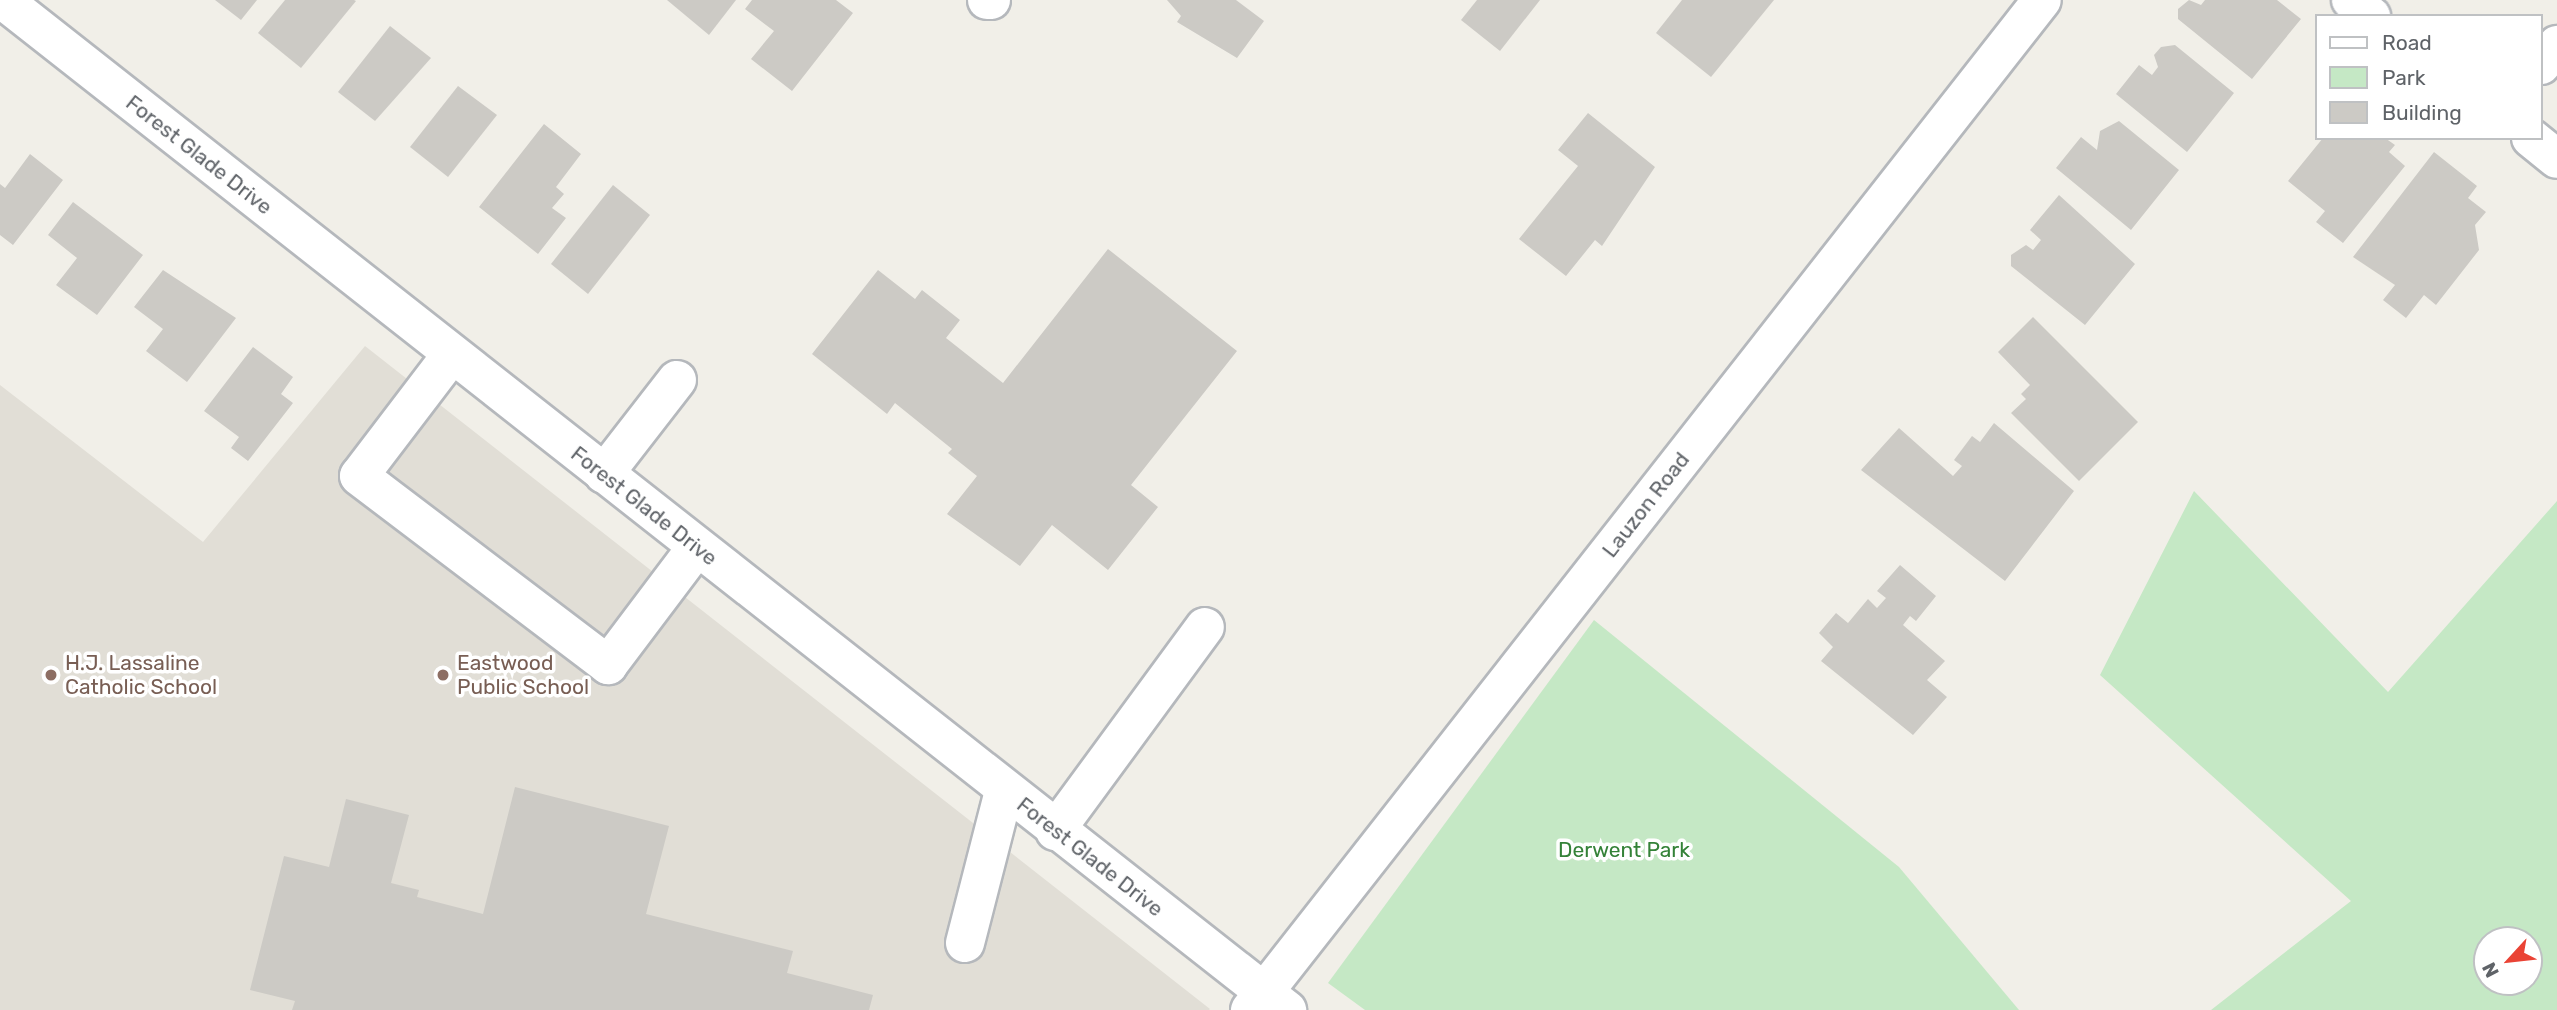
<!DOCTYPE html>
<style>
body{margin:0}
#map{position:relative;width:2557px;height:1010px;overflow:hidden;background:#f1efe8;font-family:Rubik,sans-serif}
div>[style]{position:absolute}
.education>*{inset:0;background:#e1ded6}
.green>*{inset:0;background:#c5e8c5}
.building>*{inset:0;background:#cccac5}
.roads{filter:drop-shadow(2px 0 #b5b8bc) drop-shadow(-2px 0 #b5b8bc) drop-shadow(0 2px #b5b8bc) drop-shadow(0 -2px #b5b8bc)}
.minor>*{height:38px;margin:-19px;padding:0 19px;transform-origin:19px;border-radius:19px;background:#fff}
.dots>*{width:19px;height:19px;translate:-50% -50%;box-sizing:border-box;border:4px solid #fff;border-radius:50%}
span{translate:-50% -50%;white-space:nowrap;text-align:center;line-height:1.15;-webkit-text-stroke:7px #fff;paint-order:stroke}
.street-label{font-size:21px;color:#5f6368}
.education-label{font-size:21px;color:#785e54}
.left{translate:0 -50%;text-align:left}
.park-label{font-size:21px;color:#348238}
.legend{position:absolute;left:2315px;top:14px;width:228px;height:126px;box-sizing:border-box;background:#fff;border:2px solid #bfc1c3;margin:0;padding:9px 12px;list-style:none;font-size:21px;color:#5f6368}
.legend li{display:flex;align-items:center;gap:14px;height:35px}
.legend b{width:35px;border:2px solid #bfc1c3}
.north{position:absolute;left:2473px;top:926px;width:70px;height:70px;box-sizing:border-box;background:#fff;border:2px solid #bfc1c3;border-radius:50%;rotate:243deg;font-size:19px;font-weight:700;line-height:28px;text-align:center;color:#5f6368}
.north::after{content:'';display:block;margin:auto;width:24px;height:32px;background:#ea4335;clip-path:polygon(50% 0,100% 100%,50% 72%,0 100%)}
</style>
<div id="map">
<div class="education">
<i style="clip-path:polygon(365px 346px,1210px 1009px,1209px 1010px,0 1010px,0 385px,203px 542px)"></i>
</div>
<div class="green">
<i style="clip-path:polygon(evenodd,2194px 491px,2388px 692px,2557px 501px,2557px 1010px,2211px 1010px,2351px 901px,2100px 675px,2194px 491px,2529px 940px,2529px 982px,2487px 982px,2487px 940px,2529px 940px)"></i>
<i style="clip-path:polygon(1594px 620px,1899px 867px,2019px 1010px,1365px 1010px,1328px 983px)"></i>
</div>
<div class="building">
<i style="clip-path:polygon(215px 0,257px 0,241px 20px)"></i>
<i style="clip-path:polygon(285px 0,354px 0,356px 1px,301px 68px,258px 33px)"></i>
<i style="clip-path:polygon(667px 0,736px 0,709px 35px)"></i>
<i style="clip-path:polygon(752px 0,836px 0,853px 13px,792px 91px,751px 59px,774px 31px,745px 9px)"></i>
<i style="clip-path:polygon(1167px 0,1236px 0,1264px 21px,1237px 58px,1177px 22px,1181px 16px)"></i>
<i style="clip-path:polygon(1477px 0,1540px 0,1500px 51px,1461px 20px)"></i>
<i style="clip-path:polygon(1682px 0,1774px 0,1711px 77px,1656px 33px)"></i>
<i style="clip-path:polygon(2189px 0,2201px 5px,2205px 0,2277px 0,2301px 19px,2252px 79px,2178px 19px,2178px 9px)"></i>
<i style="clip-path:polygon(390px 26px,431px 58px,375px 121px,338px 92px)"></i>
<i style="clip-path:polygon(2175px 45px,2234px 93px,2187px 152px,2116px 94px,2139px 65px,2152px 75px,2158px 67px,2154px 55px,2161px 47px)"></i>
<i style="clip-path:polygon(458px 86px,497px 115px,448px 177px,410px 147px)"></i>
<i style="clip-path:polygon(1588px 113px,1655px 167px,1602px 246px,1595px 240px,1566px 276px,1519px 239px,1578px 166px,1558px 150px)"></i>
<i style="clip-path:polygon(2119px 121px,2179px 170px,2131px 230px,2056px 168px,2081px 137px,2097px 150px,2100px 131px)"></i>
<i style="clip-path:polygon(544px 124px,581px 154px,556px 187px,564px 194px,552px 208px,566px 218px,538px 254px,479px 207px)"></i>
<i style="clip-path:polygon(2323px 138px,2385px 138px,2395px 145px,2389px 152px,2405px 166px,2343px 243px,2316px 222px,2325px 211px,2288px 181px)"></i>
<i style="clip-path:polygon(2434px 152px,2477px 186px,2468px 198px,2486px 212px,2475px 225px,2479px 250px,2436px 305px,2424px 295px,2406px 318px,2383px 300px,2395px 285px,2353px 257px)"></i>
<i style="clip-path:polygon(30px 154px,63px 180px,13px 245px,0 235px,0 184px,5px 188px)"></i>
<i style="clip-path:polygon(613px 185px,650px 215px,588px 294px,551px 264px)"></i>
<i style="clip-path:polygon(2059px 195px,2135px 264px,2085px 325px,2011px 266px,2011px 255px,2026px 245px,2033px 250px,2041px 240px,2030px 230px)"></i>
<i style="clip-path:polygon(73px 202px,143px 255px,97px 315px,56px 285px,77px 258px,48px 235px)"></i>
<i style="clip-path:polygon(1108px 249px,1237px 351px,1131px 485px,1158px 507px,1108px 570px,1052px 525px,1020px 566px,947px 514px,977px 476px,948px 453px,952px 449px,895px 403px,887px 414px,812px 354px,878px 270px,915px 299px,922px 290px,960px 320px,946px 338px,1003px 383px)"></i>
<i style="clip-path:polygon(163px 270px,236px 318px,187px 382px,146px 351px,163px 329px,134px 307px)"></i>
<i style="clip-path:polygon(2033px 317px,2138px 422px,2079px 481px,2011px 413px,2026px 399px,2021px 394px,2030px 385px,1998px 352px)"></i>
<i style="clip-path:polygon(253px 347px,293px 377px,281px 394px,293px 403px,248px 461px,231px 448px,239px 437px,204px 411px)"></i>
<i style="clip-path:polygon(1994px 423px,2074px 491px,2005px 581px,1861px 470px,1899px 428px,1953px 476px,1962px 466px,1954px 460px,1972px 436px,1980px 442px)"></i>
<i style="clip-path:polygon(1900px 565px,1936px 596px,1916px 621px,1910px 616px,1903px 625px,1945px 661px,1927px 680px,1947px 697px,1913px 735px,1821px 661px,1833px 647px,1819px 633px,1836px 613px,1848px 623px,1868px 599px,1877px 608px,1886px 598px,1877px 591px)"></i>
<i style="clip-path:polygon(515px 787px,669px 826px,646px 914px,793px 951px,787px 973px,873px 995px,869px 1010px,292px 1010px,295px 1001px,250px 990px,284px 856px,329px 867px,346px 799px,409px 815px,391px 883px,419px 890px,417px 897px,483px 914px)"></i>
</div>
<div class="roads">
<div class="minor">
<i style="left:3px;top:0;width:1634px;rotate:38.19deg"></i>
<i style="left:987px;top:0;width:4px"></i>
<i style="left:2351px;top:0;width:26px;rotate:39deg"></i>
<i style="left:2541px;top:65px;width:26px;rotate:-51deg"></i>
<i style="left:2531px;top:138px;width:33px;rotate:39deg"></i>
<i style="left:452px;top:354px;width:153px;rotate:127.3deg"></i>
<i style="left:359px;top:476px;width:313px;rotate:37.2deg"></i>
<i style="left:608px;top:665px;width:148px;rotate:-53deg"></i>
<i style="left:604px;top:474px;width:119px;rotate:-52.2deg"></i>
<i style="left:1055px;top:831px;width:253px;rotate:-53.7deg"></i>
<i style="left:965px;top:943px;width:157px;rotate:-75.6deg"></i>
<i style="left:1250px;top:1010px;width:1283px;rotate:-51.9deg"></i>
</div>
</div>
<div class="dots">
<i style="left:51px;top:675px;background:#8d6e63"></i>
<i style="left:443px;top:675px;background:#8d6e63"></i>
</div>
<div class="street-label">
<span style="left:199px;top:155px;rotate:38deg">Forest Glade Drive</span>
<span style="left:1646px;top:505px;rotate:-52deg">Lauzon Road</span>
<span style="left:644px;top:506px;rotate:38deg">Forest Glade Drive</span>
<span style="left:1090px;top:857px;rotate:38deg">Forest Glade Drive</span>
</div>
<div class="education-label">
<span class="left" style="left:65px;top:675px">H.J. Lassaline<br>Catholic School</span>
<span class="left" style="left:457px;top:675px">Eastwood<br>Public School</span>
</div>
<div class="park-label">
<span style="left:1624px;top:850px">Derwent Park</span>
</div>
<ul class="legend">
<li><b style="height:9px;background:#fff"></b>Road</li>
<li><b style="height:19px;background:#c5e8c5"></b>Park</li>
<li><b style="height:19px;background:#cccac5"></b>Building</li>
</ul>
<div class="north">N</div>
</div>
